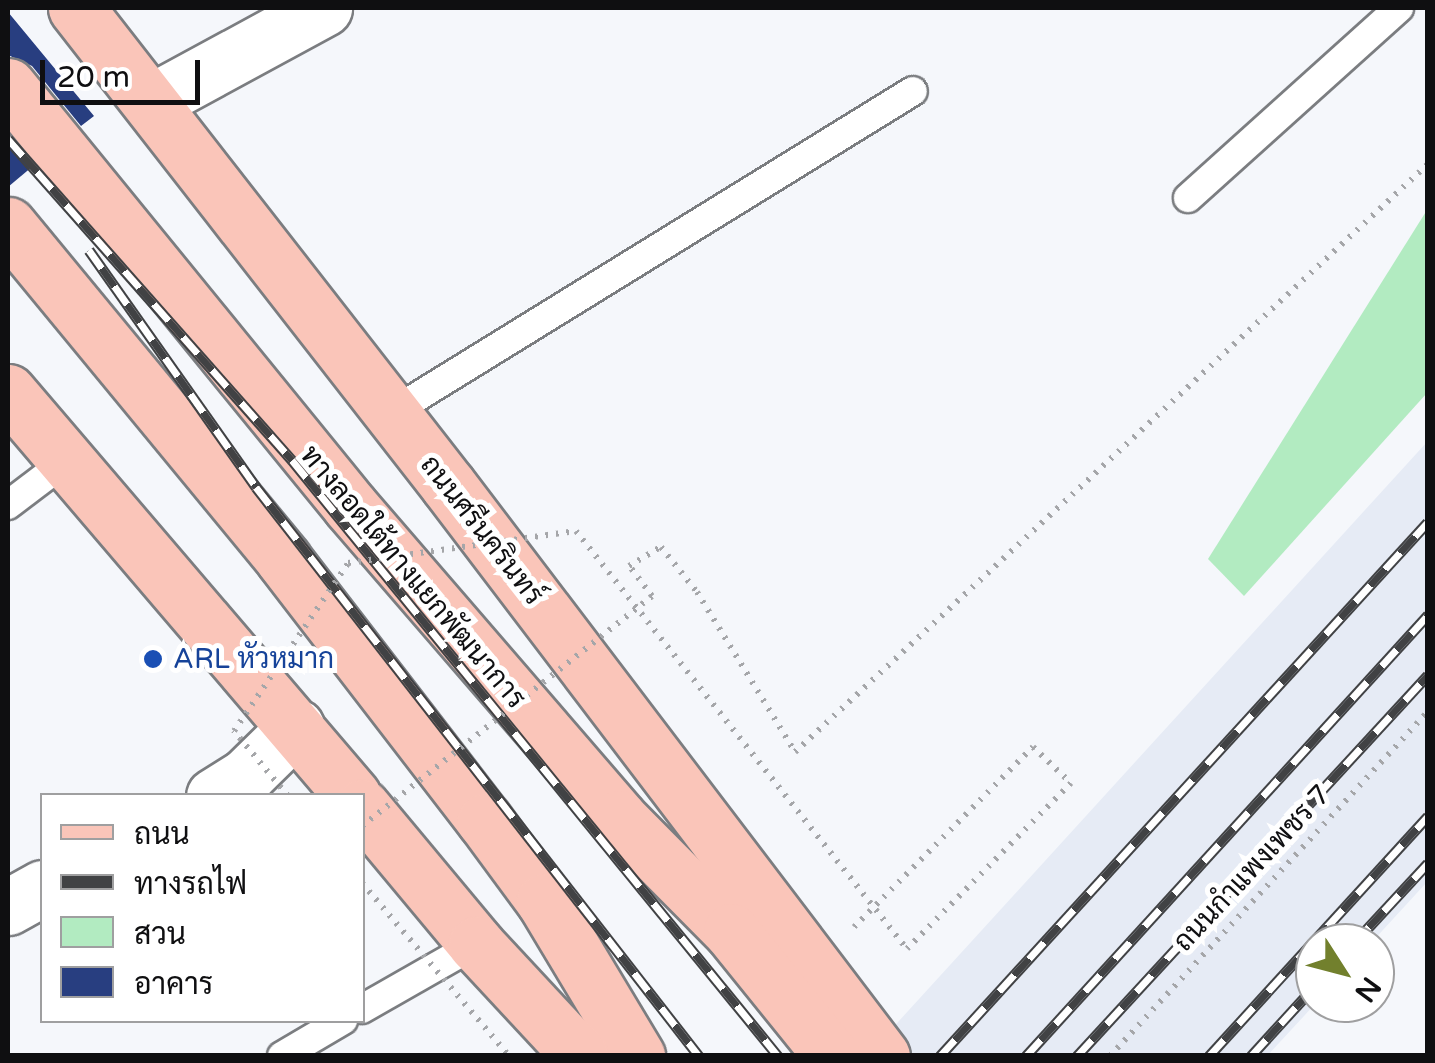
<!DOCTYPE html>
<meta charset="utf-8">
<style>
body{margin:0}
#map{position:relative;width:1435px;height:1063px;overflow:hidden;background:#f5f7fb;font-family:"Varela Round",Sarabun,sans-serif}
div>[style]{position:absolute}
.built>*{inset:0;background:#e6ebf5}
.green>*{inset:0;background:#b2ebc1}
.building>*{inset:0;background:#283e80}
.path>*{height:6px;margin-top:-3px;transform-origin:0;background:repeating-linear-gradient(90deg,#a5a6a9 0 2.5px,transparent 0 10.5px)}
.roads{filter:drop-shadow(2px 0 #7b7d80) drop-shadow(-2px 0 #7b7d80) drop-shadow(0 2px #7b7d80) drop-shadow(0 -2px #7b7d80)}
.lane>*{height:28px;margin:-14px;padding:0 14px;transform-origin:14px;border-radius:14px;background:#fff}
.street>*{height:55px;margin:-27.5px;padding:0 27.5px;transform-origin:27.5px;border-radius:27.5px;background:#fff}
.primary>*{height:55px;margin:-27.5px;padding:0 27.5px;transform-origin:27.5px;border-radius:27.5px;background:#fac5b9}
.rail>*{height:11px;margin-top:-5.5px;transform-origin:0;background:repeating-linear-gradient(90deg,#fff 0 22px,#414244 0 44px);box-sizing:border-box;border-block:2px solid #414244}
.path-bridge>*{height:6px;margin-top:-3px;transform-origin:0;background:repeating-linear-gradient(90deg,#a5a6a9 0 2.5px,transparent 0 10.5px)}
.dots>*{width:28px;height:28px;translate:-50% -50%;box-sizing:border-box;border:5px solid #fff;border-radius:50%}
span{translate:-50% -50%;white-space:nowrap;text-align:center;line-height:1.15;-webkit-text-stroke:10px #fff;paint-order:stroke}
.street-label{font-size:28px;color:#0f0f11}
.transit-label{font-size:28px;color:#164399}
.left{translate:0 -50%;text-align:left}
.frame{position:absolute;inset:0;border:10px solid #0f0f11;pointer-events:none}
.legend{position:absolute;left:40px;top:793px;width:325px;height:230px;box-sizing:border-box;background:#fff;border:2px solid #9f9fa0;margin:0;padding:12px 18px;list-style:none;font-size:30px;color:#0f0f11}
.legend li{display:flex;align-items:center;gap:20px;height:50px}
.legend b{width:50px;border:2px solid #9f9fa0}
.north{position:absolute;left:1295px;top:923px;width:100px;height:100px;box-sizing:border-box;background:#fff;border:2px solid #9f9fa0;border-radius:50%;rotate:126deg;font-size:28px;font-weight:700;line-height:40px;text-align:center;color:#0f0f11}
.north::after{content:'';display:block;margin:auto;width:35px;height:45px;background:#72802d;clip-path:polygon(50% 0,100% 100%,50% 72%,0 100%)}
.scale{position:absolute;left:40px;top:60px;width:160px;height:45px;box-sizing:border-box;border:5px solid #0f0f11;border-top:0;padding-left:12px;font-size:30px;line-height:35px;white-space:nowrap;color:#0f0f11;-webkit-text-stroke:8px #fff;paint-order:stroke}
</style>
<div id="map">
<div class="built">
<i style="clip-path:polygon(1427px 442px,1427px 882px,1371px 943px,1315px 943px,1316px 1003px,1268px 1055px,867px 1056px)"></i>
</div>
<div class="green">
<i style="clip-path:polygon(1427px 210px,1427px 393px,1244px 596px,1208px 559px)"></i>
</div>
<div class="building">
<i style="clip-path:polygon(8px 12px,94px 116px,81px 126px,32px 66px,8px 55px)"></i>
<i style="clip-path:polygon(8px 135px,33px 166px,8px 187px)"></i>
</div>
<div class="path">
<i style="left:652px;top:596px;width:38px;rotate:-127deg"></i>
<i style="left:629px;top:566px;width:37px;rotate:-31deg"></i>
<i style="left:661px;top:547px;width:58px;rotate:51.3deg"></i>
<i style="left:697px;top:592px;width:188px;rotate:58.5deg"></i>
<i style="left:795px;top:752px;width:864px;rotate:-42.89deg"></i>
<i style="left:854px;top:927px;width:254px;rotate:-45.2deg"></i>
<i style="left:1033px;top:747px;width:52px;rotate:43.5deg"></i>
<i style="left:1071px;top:783px;width:233px;rotate:134.7deg"></i>
<i style="left:1110px;top:1056px;width:469px;rotate:-47.3deg"></i>
</div>
<div class="roads">
<div class="lane">
<i style="left:1188px;top:198px;width:284px;rotate:-42deg"></i>
<i style="left:391px;top:413px;width:613px;rotate:-31.67deg"></i>
<i style="left:8px;top:505px;width:73px;rotate:-37.2deg"></i>
<i style="left:362px;top:1009px;width:131px;rotate:-29.7deg"></i>
<i style="left:282px;top:1056px;width:71px;rotate:-30.5deg"></i>
</div>
<div class="street">
<i style="left:151px;top:102px;width:197px;rotate:-28.5deg"></i>
<i style="left:214px;top:796px;width:39px;rotate:-32deg"></i>
<i style="left:247px;top:775px;width:69px;rotate:-44.4deg"></i>
<i style="left:8px;top:907px;width:39px;rotate:-29deg"></i>
</div>
<div class="primary">
<i style="left:76px;top:8px;width:605px;rotate:52.05deg"></i>
<i style="left:448px;top:485px;width:717px;rotate:52.76deg"></i>
<i style="left:8px;top:86px;width:542px;rotate:50.84deg"></i>
<i style="left:350px;top:506px;width:412px;rotate:49.2deg"></i>
<i style="left:619px;top:818px;width:159px;rotate:45.3deg"></i>
<i style="left:731px;top:931px;width:161px;rotate:51.1deg"></i>
<i style="left:8px;top:225px;width:433px;rotate:50.5deg"></i>
<i style="left:283px;top:559px;width:331px;rotate:52.4deg"></i>
<i style="left:485px;top:821px;width:99px;rotate:53.6deg"></i>
<i style="left:544px;top:901px;width:181px;rotate:59deg"></i>
<i style="left:8px;top:392px;width:531px;rotate:49.5deg"></i>
<i style="left:362px;top:807px;width:178px;rotate:50.2deg"></i>
<i style="left:476px;top:944px;width:153px;rotate:47.1deg"></i>
</div>
</div>
<div class="rail">
<i style="left:8px;top:139px;width:429px;rotate:48.5deg"></i>
<i style="left:292px;top:460px;width:769px;rotate:50.8deg"></i>
<i style="left:89px;top:250px;width:290px;rotate:54.8deg"></i>
<i style="left:256px;top:487px;width:721px;rotate:52.1deg"></i>
<i style="left:1354px;top:943px;width:109px;rotate:-47.2deg"></i>
<i style="left:940px;top:1056px;width:723px;rotate:-47.58deg"></i>
<i style="left:1026px;top:1056px;width:597px;rotate:-47.65deg"></i>
<i style="left:1077px;top:1056px;width:518px;rotate:-47.35deg"></i>
<i style="left:1209px;top:1056px;width:325px;rotate:-47.6deg"></i>
<i style="left:1251px;top:1056px;width:95px;rotate:-47.6deg"></i>
</div>
<div class="path-bridge">
<i style="left:288px;top:796px;width:85px;rotate:-129.7deg"></i>
<i style="left:234px;top:731px;width:203px;rotate:-55.8deg"></i>
<i style="left:348px;top:563px;width:230px;rotate:-8deg"></i>
<i style="left:576px;top:531px;width:533px;rotate:51.63deg"></i>
<i style="left:362px;top:826px;width:370px;rotate:-38.4deg"></i>
<i style="left:362px;top:883px;width:227px;rotate:49.6deg"></i>
</div>
<div class="dots">
<i style="left:153px;top:659px;background:#1a4fb4"></i>
</div>
<div class="street-label">
<span style="left:482px;top:530px;rotate:52deg">ถนนศรีนครินทร์</span>
<span style="left:413px;top:577px;rotate:50deg">ทางลอดใต้ทางแยกพัฒนาการ</span>
<span style="left:1252px;top:868px;rotate:-47deg">ถนนกำแพงเพชร 7</span>
</div>
<div class="transit-label">
<span class="left" style="left:173px;top:659px">ARL หัวหมาก</span>
</div>
<div class="frame"></div>
<ul class="legend">
<li><b style="height:12px;background:#fac5b9"></b>ถนน</li>
<li><b style="height:12px;background:#414244"></b>ทางรถไฟ</li>
<li><b style="height:28px;background:#b2ebc1"></b>สวน</li>
<li><b style="height:28px;background:#283e80"></b>อาคาร</li>
</ul>
<div class="north">N</div>
<div class="scale">20 m</div>
</div>
